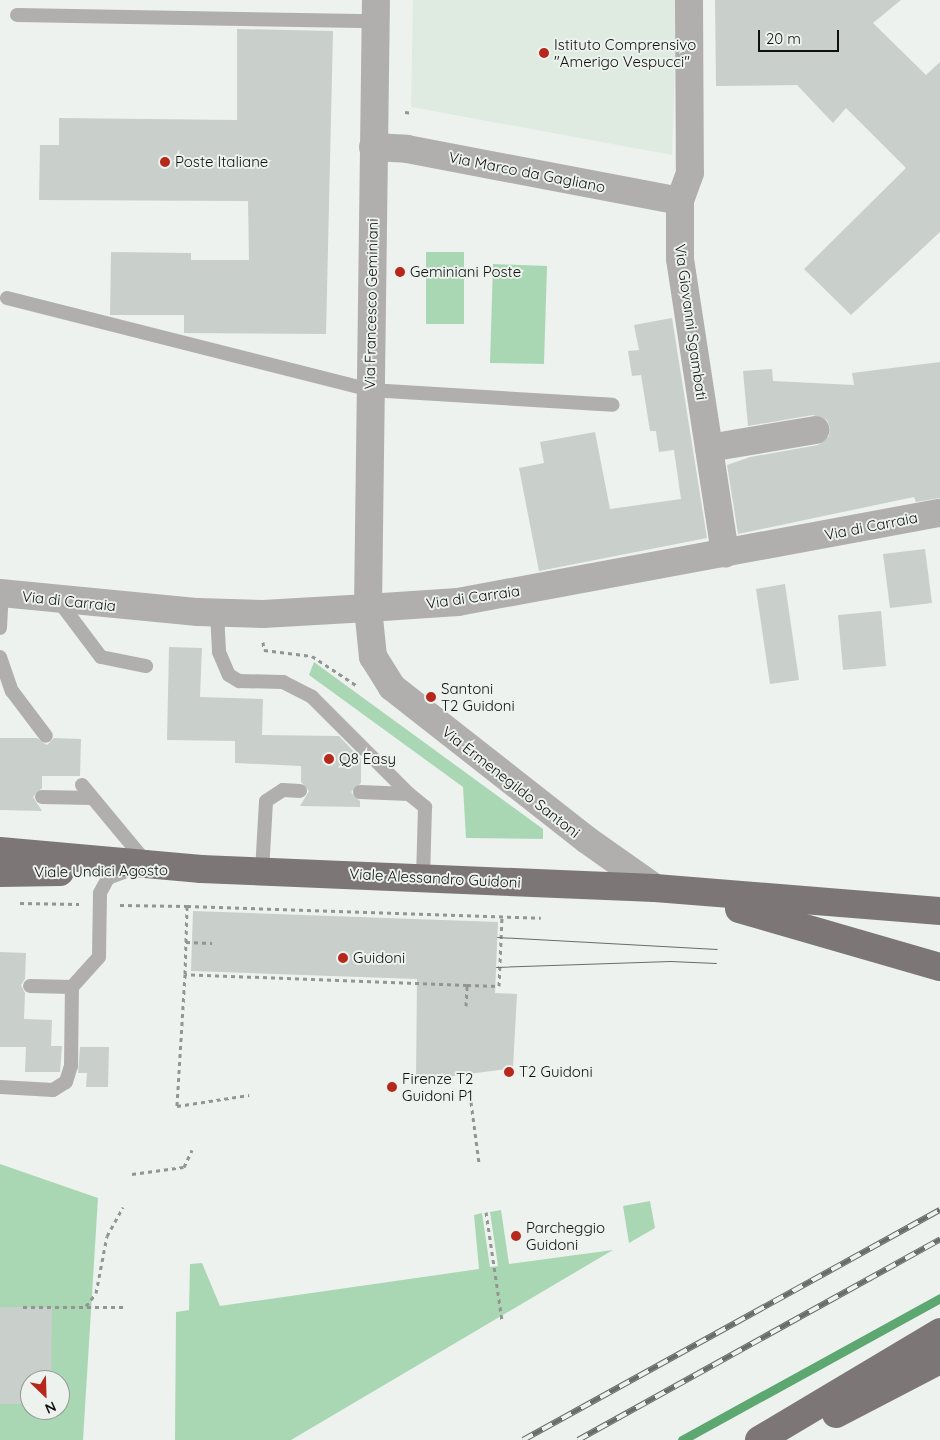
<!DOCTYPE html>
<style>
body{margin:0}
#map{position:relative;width:940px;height:1440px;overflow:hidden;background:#edf2ee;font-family:Quicksand,sans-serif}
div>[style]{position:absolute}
.built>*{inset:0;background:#dfebe1}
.green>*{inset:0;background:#a9d7b3}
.stream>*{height:9px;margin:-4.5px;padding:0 4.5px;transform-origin:4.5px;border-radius:4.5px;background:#5da771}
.building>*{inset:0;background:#c9cfca}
.path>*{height:3px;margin-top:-1.5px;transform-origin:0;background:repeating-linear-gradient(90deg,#929693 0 4px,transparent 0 8px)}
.service>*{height:14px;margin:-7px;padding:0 7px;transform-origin:7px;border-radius:7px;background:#b1aeae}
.minor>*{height:28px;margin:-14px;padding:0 14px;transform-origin:14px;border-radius:14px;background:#b1aeae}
.tertiary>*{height:28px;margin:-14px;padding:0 14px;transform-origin:14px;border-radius:14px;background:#b1aeae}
.primary>*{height:28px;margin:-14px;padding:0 14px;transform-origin:14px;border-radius:14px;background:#7c7776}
.tram>*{height:1px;margin:-0.5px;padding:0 0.5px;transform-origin:0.5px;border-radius:0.5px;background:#696d6a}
.rail>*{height:5.5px;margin-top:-2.75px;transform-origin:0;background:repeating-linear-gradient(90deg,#edf2ee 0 11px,#696d6a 0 22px);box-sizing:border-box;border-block:1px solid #696d6a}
.dots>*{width:14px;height:14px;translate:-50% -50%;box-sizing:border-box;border:2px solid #edf2ee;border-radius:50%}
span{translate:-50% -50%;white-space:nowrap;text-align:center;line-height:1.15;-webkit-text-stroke:4px #edf2ee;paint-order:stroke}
.poi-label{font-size:15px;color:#0f1110}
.left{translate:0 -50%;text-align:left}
.street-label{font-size:15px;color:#0f1110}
.north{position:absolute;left:20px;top:1370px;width:50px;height:50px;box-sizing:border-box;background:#edf2ee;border:1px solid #949895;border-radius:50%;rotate:156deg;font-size:14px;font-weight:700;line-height:20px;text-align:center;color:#0f1110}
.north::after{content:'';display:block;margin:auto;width:18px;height:22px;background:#b6281b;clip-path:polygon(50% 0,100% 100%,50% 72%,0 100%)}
.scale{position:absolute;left:758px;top:30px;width:81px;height:22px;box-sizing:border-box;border:2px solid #0f1110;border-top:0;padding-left:6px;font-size:15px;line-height:18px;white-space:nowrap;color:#0f1110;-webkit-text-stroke:4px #edf2ee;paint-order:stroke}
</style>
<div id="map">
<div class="built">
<i style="clip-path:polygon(413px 0,677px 0,672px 155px,411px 107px)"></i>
</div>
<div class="green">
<i style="clip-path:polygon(426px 252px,464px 252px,464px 324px,426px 324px)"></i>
<i style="clip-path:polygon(493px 264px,547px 266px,544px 364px,490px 363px)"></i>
<i style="clip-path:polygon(314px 662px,543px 829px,543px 839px,466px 838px,463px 787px,309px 675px)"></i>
<i style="clip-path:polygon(evenodd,0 1164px,98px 1198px,83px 1440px,0 1440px,0 1164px,30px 1380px,60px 1380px,60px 1410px,30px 1410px,30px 1380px)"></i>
<i style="clip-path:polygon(650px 1201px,655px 1228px,629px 1243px,623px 1206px)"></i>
<i style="clip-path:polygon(501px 1210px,509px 1264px,613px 1250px,291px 1440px,175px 1440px,176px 1312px,189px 1310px,190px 1264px,202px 1263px,220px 1306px,479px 1269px,474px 1215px,482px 1213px,490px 1267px,498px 1266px,490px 1212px)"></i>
</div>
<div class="stream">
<i style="left:682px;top:1440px;width:294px;rotate:-28.8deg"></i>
</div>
<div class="building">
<i style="clip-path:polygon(715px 0,901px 0,873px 23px,926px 75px,940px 62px,940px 232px,851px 315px,804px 269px,906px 168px,846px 108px,833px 123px,797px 85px,716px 86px)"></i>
<i style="clip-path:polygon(237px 29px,333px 31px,326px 334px,184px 333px,184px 315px,110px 315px,111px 252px,191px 253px,191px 260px,249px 260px,248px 201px,39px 200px,40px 145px,59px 145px,59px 118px,237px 120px)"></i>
<i style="clip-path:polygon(672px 318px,707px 538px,539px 571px,519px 468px,544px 463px,540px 442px,595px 432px,610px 509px,681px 499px,674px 450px,659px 452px,656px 431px,650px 431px,641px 375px,632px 376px,628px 351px,639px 350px,634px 325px)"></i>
<i style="clip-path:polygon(940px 362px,940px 498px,916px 502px,914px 497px,738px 534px,727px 465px,750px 457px,818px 445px,829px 436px,830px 428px,827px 420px,813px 415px,748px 426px,743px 371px,772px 369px,773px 381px,854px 385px,852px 373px)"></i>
<i style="clip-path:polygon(925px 549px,932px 603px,890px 608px,883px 554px)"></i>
<i style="clip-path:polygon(785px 584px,799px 680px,770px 684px,756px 589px)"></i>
<i style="clip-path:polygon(881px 611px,886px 666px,843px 670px,838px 615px)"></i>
<i style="clip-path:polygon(169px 647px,202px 648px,200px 697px,263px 699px,262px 735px,339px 736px,361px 759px,361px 783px,351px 792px,360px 801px,360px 807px,300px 806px,309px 791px,301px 782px,301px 766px,235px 763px,235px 741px,167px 740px)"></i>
<i style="clip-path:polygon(0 738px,37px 738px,47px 745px,54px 738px,81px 739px,80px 776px,42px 776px,42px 788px,33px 797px,42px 811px,0 810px)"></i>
<i style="clip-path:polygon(193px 911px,498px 922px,495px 993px,517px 994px,513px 1068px,416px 1081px,417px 979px,191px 971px)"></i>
<i style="clip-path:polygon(0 952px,26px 953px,25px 979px,21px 985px,25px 993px,24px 1019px,52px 1020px,51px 1046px,62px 1046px,60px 1072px,25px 1072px,26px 1047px,0 1047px)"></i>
<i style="clip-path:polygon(80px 1047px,109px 1047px,108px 1087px,86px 1087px,87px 1073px,78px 1073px)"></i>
<i style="clip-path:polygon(0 1307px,52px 1307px,51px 1380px,30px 1380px,30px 1404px,0 1404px)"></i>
</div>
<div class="path">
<i style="left:405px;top:112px;width:8px;rotate:7deg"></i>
<i style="left:263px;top:642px;width:8px;rotate:83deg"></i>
<i style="left:264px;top:650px;width:48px;rotate:7.1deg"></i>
<i style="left:312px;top:656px;width:53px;rotate:33.4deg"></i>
<i style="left:20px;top:903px;width:59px;rotate:1deg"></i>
<i style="left:120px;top:905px;width:67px;rotate:0.9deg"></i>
<i style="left:186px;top:942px;width:26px;rotate:2deg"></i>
<i style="left:185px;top:974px;width:132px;rotate:93.5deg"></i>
<i style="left:177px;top:1106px;width:73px;rotate:-8.7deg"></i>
<i style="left:467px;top:985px;width:282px;rotate:-177.8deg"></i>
<i style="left:185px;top:974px;width:68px;rotate:-88.3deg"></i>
<i style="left:187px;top:906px;width:354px;rotate:1.9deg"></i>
<i style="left:466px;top:1006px;width:21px;rotate:-87deg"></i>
<i style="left:467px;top:985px;width:32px;rotate:2deg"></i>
<i style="left:499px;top:986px;width:69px;rotate:-87.5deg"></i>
<i style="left:471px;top:1102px;width:62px;rotate:82.5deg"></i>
<i style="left:132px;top:1174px;width:52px;rotate:-7.7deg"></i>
<i style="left:184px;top:1167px;width:19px;rotate:-65deg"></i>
<i style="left:486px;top:1212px;width:109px;rotate:81.6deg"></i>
<i style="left:86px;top:1306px;width:16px;rotate:-52deg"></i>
<i style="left:96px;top:1293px;width:58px;rotate:-79.1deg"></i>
<i style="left:107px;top:1236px;width:33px;rotate:-61deg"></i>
<i style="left:23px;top:1307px;width:104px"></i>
</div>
<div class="service">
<i style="left:17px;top:15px;width:359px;rotate:1deg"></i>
<i style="left:7px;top:298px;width:374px;rotate:14.2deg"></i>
<i style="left:370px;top:390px;width:243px;rotate:3.5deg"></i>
<i style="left:58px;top:600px;width:71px;rotate:53deg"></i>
<i style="left:101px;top:657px;width:46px;rotate:11.3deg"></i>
<i style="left:217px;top:612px;width:40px;rotate:87.1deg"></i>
<i style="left:219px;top:652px;width:25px;rotate:67deg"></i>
<i style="left:229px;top:675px;width:12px;rotate:31deg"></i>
<i style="left:239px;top:681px;width:44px;rotate:1.3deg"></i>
<i style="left:283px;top:682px;width:33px;rotate:27deg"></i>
<i style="left:312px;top:697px;width:137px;rotate:45deg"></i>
<i style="left:0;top:628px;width:35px;rotate:-87deg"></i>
<i style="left:0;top:657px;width:36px;rotate:71deg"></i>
<i style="left:12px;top:691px;width:56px;rotate:52.9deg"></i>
<i style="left:82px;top:785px;width:100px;rotate:50.3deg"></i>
<i style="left:360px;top:792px;width:49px;rotate:2.3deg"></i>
<i style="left:409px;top:794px;width:21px;rotate:39deg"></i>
<i style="left:425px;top:807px;width:70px;rotate:91.6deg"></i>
<i style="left:42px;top:797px;width:49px;rotate:1.2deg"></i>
<i style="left:262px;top:871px;width:70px;rotate:-86.7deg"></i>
<i style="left:266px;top:801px;width:20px;rotate:-33deg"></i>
<i style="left:283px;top:790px;width:17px;rotate:3deg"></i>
<i style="left:30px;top:986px;width:42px;rotate:1.4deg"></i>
<i style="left:72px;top:987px;width:40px;rotate:-48deg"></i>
<i style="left:99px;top:957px;width:64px;rotate:-89.1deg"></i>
<i style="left:100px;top:893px;width:17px;rotate:-62deg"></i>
<i style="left:108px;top:878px;width:19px;rotate:-21deg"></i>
<i style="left:0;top:1087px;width:53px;rotate:3.2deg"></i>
<i style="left:53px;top:1090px;width:15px;rotate:-32deg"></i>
<i style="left:66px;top:1082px;width:17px;rotate:-73deg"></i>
<i style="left:71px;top:1066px;width:79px;rotate:-89.3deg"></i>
</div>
<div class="minor">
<i style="left:689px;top:0;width:173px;rotate:89.7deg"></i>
<i style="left:690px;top:173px;width:30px;rotate:110deg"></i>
<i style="left:680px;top:201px;width:58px;rotate:90deg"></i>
<i style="left:680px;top:259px;width:298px;rotate:81.3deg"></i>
<i style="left:373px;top:147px;width:34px;rotate:3deg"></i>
<i style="left:407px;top:149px;width:278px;rotate:10.8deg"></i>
<i style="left:709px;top:448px;width:108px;rotate:-9.6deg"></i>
<i style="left:655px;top:888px;width:83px;rotate:-144.8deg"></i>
<i style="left:587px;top:840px;width:248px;rotate:-141.9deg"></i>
<i style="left:392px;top:687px;width:36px;rotate:-122deg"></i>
<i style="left:373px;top:657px;width:49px;rotate:-95.8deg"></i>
<i style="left:368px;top:608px;width:90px;rotate:-3.8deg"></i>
<i style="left:458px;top:602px;width:490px;rotate:-10.5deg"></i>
</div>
<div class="tertiary">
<i style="left:0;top:593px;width:199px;rotate:5.5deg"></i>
<i style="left:198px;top:612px;width:65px;rotate:1.8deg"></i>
<i style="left:263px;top:614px;width:105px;rotate:-3.3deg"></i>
<i style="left:368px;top:608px;width:608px;rotate:-89.25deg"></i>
</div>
<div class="primary">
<i style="left:0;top:851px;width:202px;rotate:5.1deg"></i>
<i style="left:201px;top:869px;width:454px;rotate:2.4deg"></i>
<i style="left:655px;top:888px;width:286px;rotate:4.6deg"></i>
<i style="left:0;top:873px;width:60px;rotate:-1deg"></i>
<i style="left:739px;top:909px;width:209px;rotate:16.1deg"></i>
<i style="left:836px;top:1414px;width:117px;rotate:-27.4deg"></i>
<i style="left:759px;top:1440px;width:211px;rotate:-30.8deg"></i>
</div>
<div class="tram">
<i style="left:497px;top:937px;width:220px;rotate:3.1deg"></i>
<i style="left:496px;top:967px;width:174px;rotate:-2deg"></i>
<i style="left:670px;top:961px;width:46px;rotate:2.5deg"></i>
</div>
<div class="rail">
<i style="left:523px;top:1440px;width:476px;rotate:-28.9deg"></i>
<i style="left:578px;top:1440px;width:414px;rotate:-29deg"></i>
</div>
<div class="dots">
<i style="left:544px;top:53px;background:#b6281b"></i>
<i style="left:165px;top:162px;background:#b6281b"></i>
<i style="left:400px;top:272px;background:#b6281b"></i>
<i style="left:431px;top:697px;background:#b6281b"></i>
<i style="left:329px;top:759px;background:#b6281b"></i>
<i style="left:343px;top:958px;background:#b6281b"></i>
<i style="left:509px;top:1072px;background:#b6281b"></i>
<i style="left:392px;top:1087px;background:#b6281b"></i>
<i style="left:516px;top:1236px;background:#b6281b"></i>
</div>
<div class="poi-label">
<span class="left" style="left:554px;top:53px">Istituto Comprensivo<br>"Amerigo Vespucci"</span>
<span class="left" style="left:175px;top:162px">Poste Italiane</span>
<span class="left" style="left:410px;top:272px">Geminiani Poste</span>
<span class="left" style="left:441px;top:697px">Santoni<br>T2 Guidoni</span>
<span class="left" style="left:339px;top:759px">Q8 Easy</span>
<span class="left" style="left:353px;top:958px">Guidoni</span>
<span class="left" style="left:519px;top:1072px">T2 Guidoni</span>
<span class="left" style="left:402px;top:1087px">Firenze T2<br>Guidoni P1</span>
<span class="left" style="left:526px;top:1236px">Parcheggio<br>Guidoni</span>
</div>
<div class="street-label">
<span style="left:527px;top:172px;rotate:11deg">Via Marco da Gagliano</span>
<span style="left:371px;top:304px;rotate:-89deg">Via Francesco Geminiani</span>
<span style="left:691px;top:322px;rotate:82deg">Via Giovanni Sgambati</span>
<span style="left:871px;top:526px;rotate:-11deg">Via di Carraia</span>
<span style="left:473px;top:597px;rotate:-8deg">Via di Carraia</span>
<span style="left:69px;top:601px;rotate:6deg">Via di Carraia</span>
<span style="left:511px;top:782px;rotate:38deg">Via Ermenegildo Santoni</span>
<span style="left:101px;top:871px;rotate:-1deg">Viale Undici Agosto</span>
<span style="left:435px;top:878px;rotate:3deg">Viale Alessandro Guidoni</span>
</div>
<div class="north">N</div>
<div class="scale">20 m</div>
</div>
